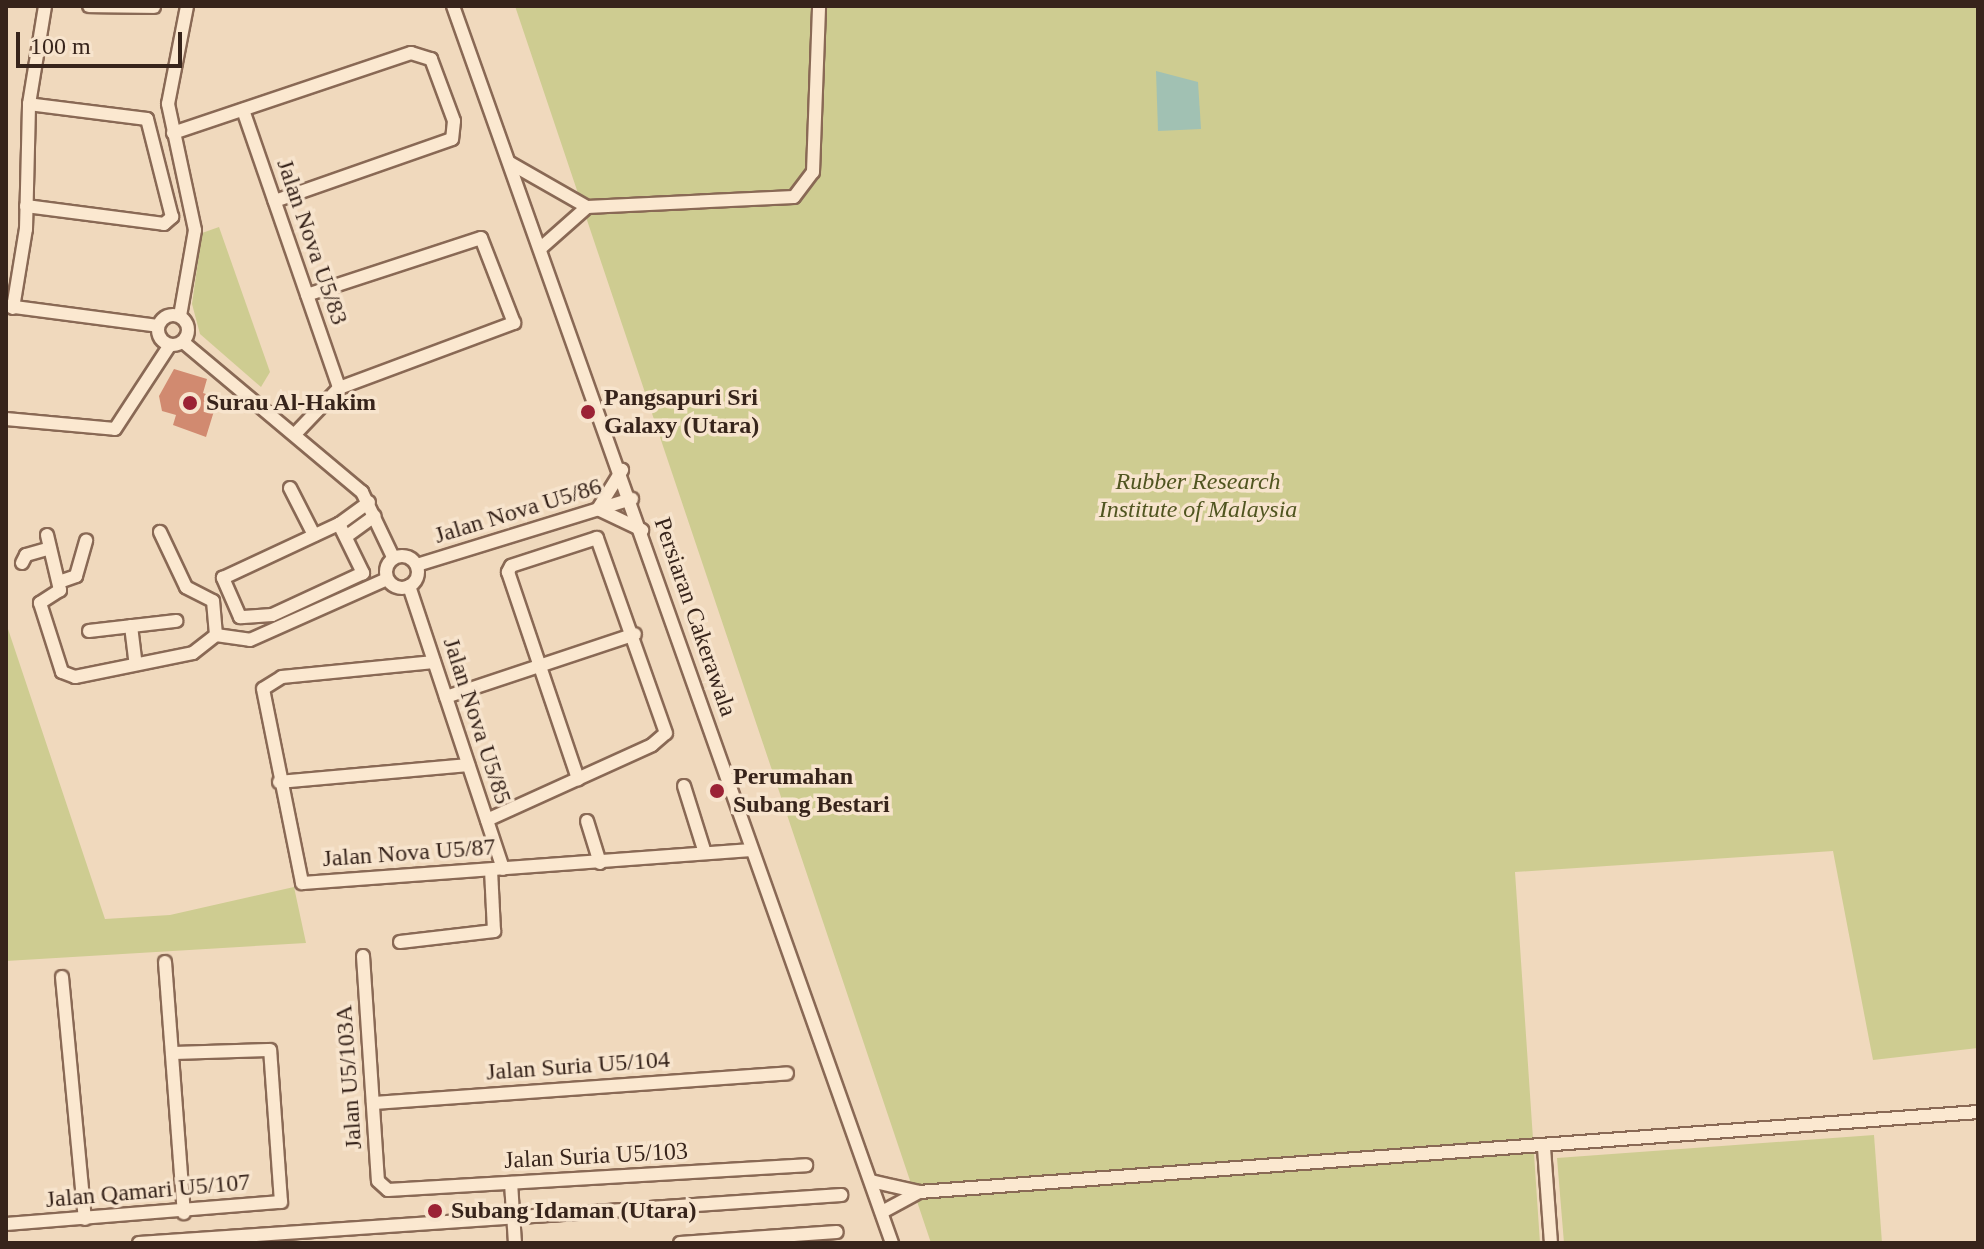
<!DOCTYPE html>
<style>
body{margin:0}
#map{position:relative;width:1984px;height:1249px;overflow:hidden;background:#f0d9bd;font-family:Georgia,serif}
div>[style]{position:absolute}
.green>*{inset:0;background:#cecc91}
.water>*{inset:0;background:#a1c1b3}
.building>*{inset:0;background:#d18a70}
.roads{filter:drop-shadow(2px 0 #896955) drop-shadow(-2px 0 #896955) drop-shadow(0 2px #896955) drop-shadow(0 -2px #896955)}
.minor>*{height:12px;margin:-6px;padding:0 6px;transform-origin:6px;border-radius:6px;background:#fbe8d0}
.minor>.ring{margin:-6px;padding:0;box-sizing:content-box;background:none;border:12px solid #fbe8d0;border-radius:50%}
.dots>*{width:22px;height:22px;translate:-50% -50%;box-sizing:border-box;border:4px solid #f7e4cd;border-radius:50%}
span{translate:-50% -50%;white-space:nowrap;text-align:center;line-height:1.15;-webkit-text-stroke:7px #f7e4cd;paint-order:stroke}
.street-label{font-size:24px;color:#37241b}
.poi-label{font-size:24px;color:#37241b;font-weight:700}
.left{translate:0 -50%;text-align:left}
.park-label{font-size:24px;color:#505520;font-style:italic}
.frame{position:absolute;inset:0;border:8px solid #37241b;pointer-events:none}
.scale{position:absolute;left:16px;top:32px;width:166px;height:36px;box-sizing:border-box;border:4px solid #37241b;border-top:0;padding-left:10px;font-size:24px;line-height:28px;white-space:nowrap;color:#37241b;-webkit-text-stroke:6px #f7e4cd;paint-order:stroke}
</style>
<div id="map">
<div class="green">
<i style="clip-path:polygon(515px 6px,1978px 6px,1978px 1048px,1873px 1060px,1833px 851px,1515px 872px,1540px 1243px,931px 1243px)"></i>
<i style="clip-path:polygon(219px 227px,270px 372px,261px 387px,200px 334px,192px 304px,202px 233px)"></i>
<i style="clip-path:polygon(6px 623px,105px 919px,170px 915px,294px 887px,306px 943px,6px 961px)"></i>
<i style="clip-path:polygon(1874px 1135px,1882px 1243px,1564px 1243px,1557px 1158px)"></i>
</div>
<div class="water">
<i style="clip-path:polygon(1156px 71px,1198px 82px,1201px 129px,1158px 131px)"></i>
</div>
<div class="building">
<i style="clip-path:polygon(174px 369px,207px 379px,203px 393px,218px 398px,206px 437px,173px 425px,176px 415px,162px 411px,159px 396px)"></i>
</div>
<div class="roads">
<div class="minor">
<i style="left:89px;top:6px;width:65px;rotate:0.9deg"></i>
<i style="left:453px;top:6px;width:1313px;rotate:70.46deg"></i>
<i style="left:243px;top:110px;width:294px;rotate:70.9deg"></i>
<i style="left:173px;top:133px;width:251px;rotate:-18.6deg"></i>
<i style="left:411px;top:53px;width:21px;rotate:17deg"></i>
<i style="left:431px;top:59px;width:66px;rotate:69.6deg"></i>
<i style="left:454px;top:121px;width:18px;rotate:96deg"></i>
<i style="left:452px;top:139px;width:188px;rotate:160.7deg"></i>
<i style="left:510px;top:163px;width:89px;rotate:29.7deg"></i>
<i style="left:587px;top:207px;width:207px;rotate:-2.8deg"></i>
<i style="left:794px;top:197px;width:31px;rotate:-53deg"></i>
<i style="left:813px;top:172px;width:166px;rotate:-87.9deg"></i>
<i style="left:26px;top:206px;width:139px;rotate:7.4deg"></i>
<i style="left:164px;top:224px;width:11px;rotate:-41deg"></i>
<i style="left:172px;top:217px;width:101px;rotate:-104.3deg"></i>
<i style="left:147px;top:119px;width:119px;rotate:-172.8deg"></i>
<i style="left:542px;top:247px;width:60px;rotate:-41.6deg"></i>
<i style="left:7px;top:306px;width:152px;rotate:7.5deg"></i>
<i style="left:13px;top:308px;width:80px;rotate:-80.7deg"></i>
<i style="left:26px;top:229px;width:125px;rotate:-88.6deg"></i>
<i style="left:29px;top:104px;width:99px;rotate:-80.7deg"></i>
<i class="ring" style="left:158px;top:315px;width:18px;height:18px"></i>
<i style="left:180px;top:316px;width:87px;rotate:-80.1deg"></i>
<i style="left:195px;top:230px;width:129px;rotate:-102.1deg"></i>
<i style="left:168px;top:104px;width:100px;rotate:-79deg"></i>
<i style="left:183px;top:342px;width:234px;rotate:40deg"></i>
<i style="left:362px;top:492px;width:72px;rotate:64.5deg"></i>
<i style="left:6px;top:419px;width:109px;rotate:5.2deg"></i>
<i style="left:115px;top:429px;width:100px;rotate:-56.8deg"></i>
<i style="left:297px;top:432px;width:61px;rotate:-46.3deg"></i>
<i style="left:339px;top:388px;width:187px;rotate:-20.4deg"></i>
<i style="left:514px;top:323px;width:91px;rotate:-111.2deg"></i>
<i style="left:481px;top:238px;width:183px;rotate:161.9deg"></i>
<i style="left:290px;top:488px;width:53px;rotate:62.9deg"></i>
<i style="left:598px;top:509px;width:49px;rotate:25.5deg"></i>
<i style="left:598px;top:509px;width:46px;rotate:-58.4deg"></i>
<i style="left:339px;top:524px;width:55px;rotate:63.9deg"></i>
<i style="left:363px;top:573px;width:100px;rotate:155.2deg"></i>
<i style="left:272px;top:615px;width:32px;rotate:176deg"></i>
<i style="left:240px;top:617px;width:43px;rotate:-113.6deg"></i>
<i style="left:223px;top:578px;width:128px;rotate:-25deg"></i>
<i style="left:339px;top:524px;width:37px;rotate:-36deg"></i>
<i style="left:47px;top:535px;width:57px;rotate:76.7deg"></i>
<i style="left:60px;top:590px;width:24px;rotate:147deg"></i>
<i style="left:40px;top:603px;width:72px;rotate:72.3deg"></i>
<i style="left:62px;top:672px;width:14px;rotate:21deg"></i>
<i style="left:75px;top:677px;width:120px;rotate:-11.5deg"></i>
<i style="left:193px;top:653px;width:29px;rotate:-38deg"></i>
<i style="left:216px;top:635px;width:34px;rotate:-95deg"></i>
<i style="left:213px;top:601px;width:30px;rotate:-153deg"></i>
<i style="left:186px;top:587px;width:61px;rotate:-115.3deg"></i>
<i style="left:347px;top:536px;width:34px;rotate:-36deg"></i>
<i class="ring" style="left:386px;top:556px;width:20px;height:20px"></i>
<i style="left:22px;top:563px;width:9px;rotate:-63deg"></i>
<i style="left:26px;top:555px;width:22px;rotate:-16deg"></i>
<i style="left:417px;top:565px;width:225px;rotate:-17.1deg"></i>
<i style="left:59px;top:582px;width:18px;rotate:-19deg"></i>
<i style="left:76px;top:576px;width:37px;rotate:-74deg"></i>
<i style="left:409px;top:586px;width:298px;rotate:71.6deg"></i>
<i style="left:131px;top:626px;width:35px;rotate:83deg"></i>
<i style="left:89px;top:631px;width:88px;rotate:-6.6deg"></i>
<i style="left:216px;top:635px;width:34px;rotate:8deg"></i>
<i style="left:250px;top:640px;width:150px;rotate:-24deg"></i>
<i style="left:434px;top:662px;width:153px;rotate:174.4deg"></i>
<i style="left:282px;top:677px;width:22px;rotate:148deg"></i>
<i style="left:263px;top:689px;width:198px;rotate:78.6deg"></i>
<i style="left:302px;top:883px;width:448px;rotate:-4.2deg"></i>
<i style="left:446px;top:697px;width:199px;rotate:-18.4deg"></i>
<i style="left:279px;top:782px;width:190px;rotate:-5.1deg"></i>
<i style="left:684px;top:786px;width:70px;rotate:72.6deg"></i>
<i style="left:487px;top:820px;width:181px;rotate:-24.4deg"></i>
<i style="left:652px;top:745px;width:18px;rotate:-41deg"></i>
<i style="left:666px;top:733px;width:207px;rotate:-109.5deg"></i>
<i style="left:597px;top:538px;width:90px;rotate:162deg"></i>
<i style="left:511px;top:566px;width:7px;rotate:117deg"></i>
<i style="left:508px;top:572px;width:219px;rotate:71.3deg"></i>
<i style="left:587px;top:821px;width:44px;rotate:72.8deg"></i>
<i style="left:400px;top:942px;width:95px;rotate:-6.7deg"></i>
<i style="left:494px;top:931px;width:61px;rotate:-92.8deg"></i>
<i style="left:363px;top:956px;width:225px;rotate:86.2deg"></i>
<i style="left:378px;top:1181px;width:13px;rotate:42deg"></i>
<i style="left:388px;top:1190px;width:419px;rotate:-3.4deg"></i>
<i style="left:165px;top:962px;width:252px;rotate:85.7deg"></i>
<i style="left:62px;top:977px;width:243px;rotate:84.6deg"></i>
<i style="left:373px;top:1103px;width:415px;rotate:-4.1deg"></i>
<i style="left:1544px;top:1148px;width:95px;rotate:85.8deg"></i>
<i style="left:871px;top:1181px;width:49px;rotate:12.9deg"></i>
<i style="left:919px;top:1192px;width:1062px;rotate:-4.32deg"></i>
<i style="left:511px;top:1183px;width:60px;rotate:86.2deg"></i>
<i style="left:882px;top:1212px;width:42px;rotate:-28.4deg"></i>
<i style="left:6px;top:1224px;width:276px;rotate:-4.6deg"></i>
<i style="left:281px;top:1202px;width:152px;rotate:-94.1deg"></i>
<i style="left:270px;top:1050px;width:98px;rotate:178.2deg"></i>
<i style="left:139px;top:1243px;width:704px;rotate:-3.91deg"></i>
<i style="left:680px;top:1243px;width:157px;rotate:-4deg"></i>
</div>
</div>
<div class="dots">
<i style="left:190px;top:403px;background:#9b2235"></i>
<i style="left:588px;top:412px;background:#9b2235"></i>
<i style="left:717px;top:791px;background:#9b2235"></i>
<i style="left:435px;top:1211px;background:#9b2235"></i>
</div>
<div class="street-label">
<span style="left:312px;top:242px;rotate:71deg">Jalan Nova U5/83</span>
<span style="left:518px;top:511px;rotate:-17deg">Jalan Nova U5/86</span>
<span style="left:695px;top:617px;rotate:71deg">Persiaran Cakerawala</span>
<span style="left:477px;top:721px;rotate:72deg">Jalan Nova U5/85</span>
<span style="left:409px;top:853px;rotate:-4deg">Jalan Nova U5/87</span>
<span style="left:578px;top:1066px;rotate:-4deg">Jalan Suria U5/104</span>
<span style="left:349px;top:1077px;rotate:-94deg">Jalan U5/103A</span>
<span style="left:596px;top:1156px;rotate:-3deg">Jalan Suria U5/103</span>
<span style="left:148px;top:1191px;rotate:-5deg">Jalan Qamari U5/107</span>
</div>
<div class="poi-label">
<span class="left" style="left:604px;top:412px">Pangsapuri Sri<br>Galaxy (Utara)</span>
<span class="left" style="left:206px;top:403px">Surau Al-Hakim</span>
<span class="left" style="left:733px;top:791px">Perumahan<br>Subang Bestari</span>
<span class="left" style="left:451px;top:1211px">Subang Idaman (Utara)</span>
</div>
<div class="park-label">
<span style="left:1198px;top:496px">Rubber Research<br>Institute of Malaysia</span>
</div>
<div class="frame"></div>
<div class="scale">100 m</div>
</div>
